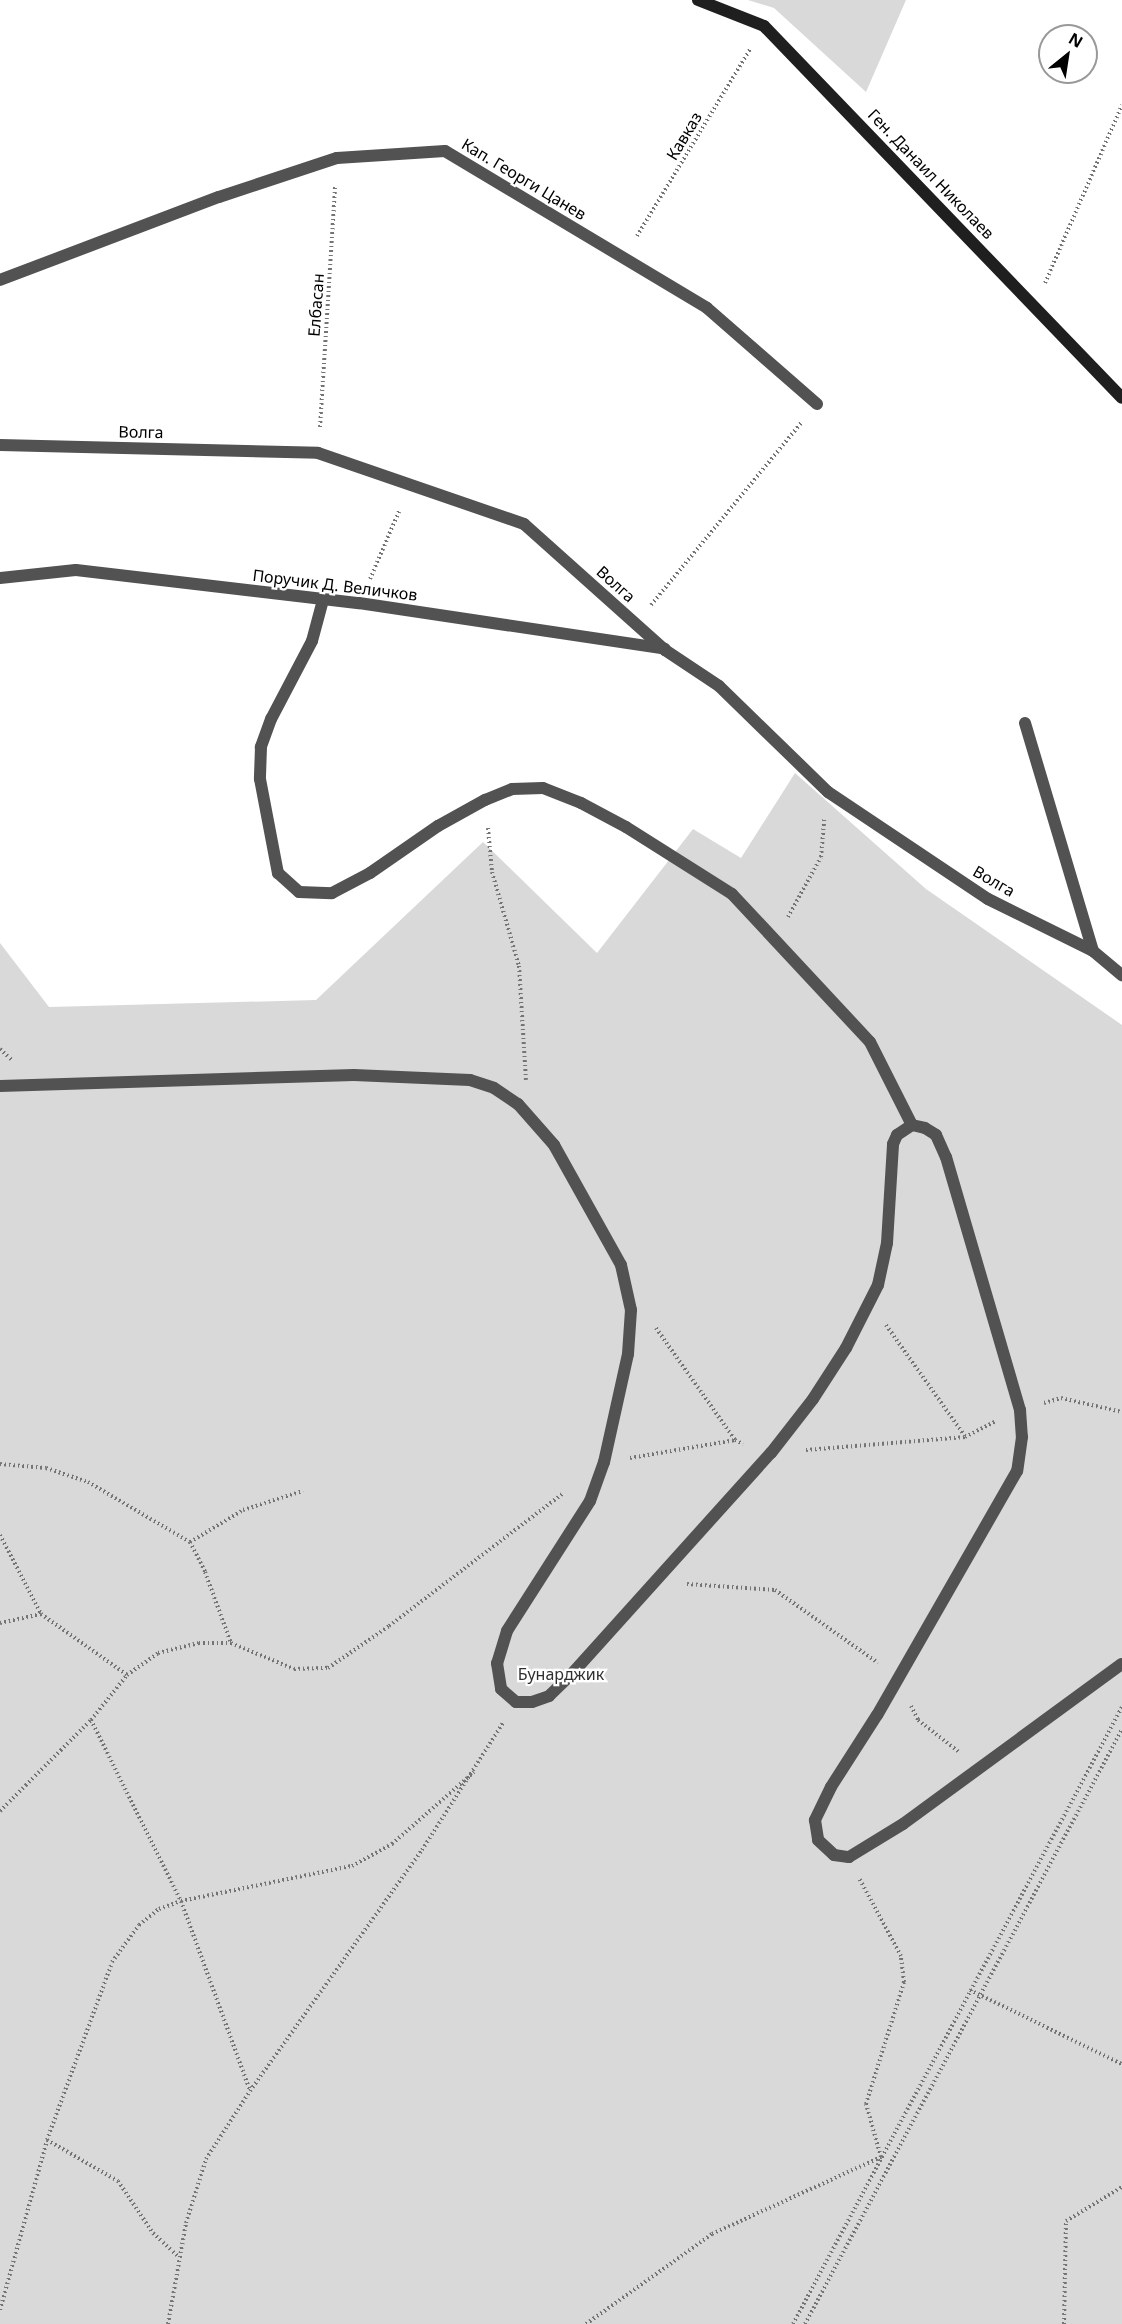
<!DOCTYPE html>
<meta charset="utf-8">
<style>
body{margin:0}
#map{position:relative;width:1122px;height:2324px;overflow:hidden;background:#fff;font-family:"Noto Sans",sans-serif}
div>[style]{position:absolute}
.green>*{inset:0;background:#d9d9d9}
.path>*{height:4px;margin-top:-2px;transform-origin:0;background:repeating-linear-gradient(90deg,#747474 0 1.5px,transparent 0 4.5px)}
.lane>*{height:12px;margin:-6px;padding:0 6px;transform-origin:6px;border-radius:6px;background:#525252}
.street>*{height:12px;margin:-6px;padding:0 6px;transform-origin:6px;border-radius:6px;background:#525252}
.secondary>*{height:12px;margin:-6px;padding:0 6px;transform-origin:6px;border-radius:6px;background:#1f1f1f}
span{translate:-50% -50%;white-space:nowrap;text-align:center;line-height:1.15;-webkit-text-stroke:4.5px #fff;paint-order:stroke}
.street-label{font-size:16px;color:#000}
.park-label{font-size:16px;color:#303030}
.north{position:absolute;left:1038px;top:24px;width:60px;height:60px;box-sizing:border-box;background:#fff;border:2px solid #999;border-radius:50%;rotate:30deg;font-size:16px;font-weight:700;line-height:24px;text-align:center;color:#000}
.north::after{content:'';display:block;margin:auto;width:21px;height:27px;background:#000;clip-path:polygon(50% 0,100% 100%,50% 72%,0 100%)}
</style>
<div id="map">
<div class="green">
<i style="clip-path:polygon(748px 0,906px 0,866px 92px,774px 8px)"></i>
<i style="clip-path:polygon(795px 773px,926px 889px,1122px 1025px,1122px 2324px,0 2324px,0 943px,49px 1007px,316px 1000px,483px 842px,597px 953px,693px 829px,741px 858px)"></i>
</div>
<div class="path">
<i style="left:637px;top:236px;width:220px;rotate:-58.8deg"></i>
<i style="left:1045px;top:283px;width:194px;rotate:-66.6deg"></i>
<i style="left:320px;top:427px;width:241px;rotate:-86.4deg"></i>
<i style="left:370px;top:579px;width:76px;rotate:-66.8deg"></i>
<i style="left:651px;top:605px;width:236px;rotate:-50.5deg"></i>
<i style="left:488px;top:828px;width:44px;rotate:84.8deg"></i>
<i style="left:492px;top:872px;width:98px;rotate:74deg"></i>
<i style="left:519px;top:966px;width:114px;rotate:86.5deg"></i>
<i style="left:788px;top:917px;width:68px;rotate:-61.2deg"></i>
<i style="left:821px;top:857px;width:38px;rotate:-85deg"></i>
<i style="left:0;top:1049px;width:16px;rotate:43deg"></i>
<i style="left:886px;top:1325px;width:136px;rotate:54.6deg"></i>
<i style="left:656px;top:1328px;width:137px;rotate:54.8deg"></i>
<i style="left:1044px;top:1403px;width:18px;rotate:-16deg"></i>
<i style="left:1061px;top:1398px;width:63px;rotate:12.9deg"></i>
<i style="left:806px;top:1450px;width:160px;rotate:-4.7deg"></i>
<i style="left:965px;top:1437px;width:34px;rotate:-27deg"></i>
<i style="left:630px;top:1458px;width:107px;rotate:-9.7deg"></i>
<i style="left:735px;top:1440px;width:9px;rotate:27deg"></i>
<i style="left:0;top:1464px;width:46px;rotate:5deg"></i>
<i style="left:46px;top:1468px;width:44px;rotate:18.4deg"></i>
<i style="left:88px;top:1482px;width:118px;rotate:30.5deg"></i>
<i style="left:190px;top:1542px;width:34px;rotate:63deg"></i>
<i style="left:205px;top:1572px;width:76px;rotate:69.9deg"></i>
<i style="left:0;top:1535px;width:89px;rotate:62.6deg"></i>
<i style="left:190px;top:1542px;width:62px;rotate:-31.1deg"></i>
<i style="left:243px;top:1510px;width:63px;rotate:-17.6deg"></i>
<i style="left:687px;top:1584px;width:88px;rotate:3.9deg"></i>
<i style="left:775px;top:1590px;width:126px;rotate:35.3deg"></i>
<i style="left:0;top:1623px;width:42px;rotate:-12.4deg"></i>
<i style="left:41px;top:1614px;width:105px;rotate:35.3deg"></i>
<i style="left:911px;top:1706px;width:16px;rotate:63deg"></i>
<i style="left:918px;top:1720px;width:52px;rotate:38deg"></i>
<i style="left:91px;top:1720px;width:202px;rotate:63.6deg"></i>
<i style="left:181px;top:1901px;width:202px;rotate:70deg"></i>
<i style="left:0;top:1811px;width:129px;rotate:-45deg"></i>
<i style="left:91px;top:1720px;width:58px;rotate:-51.3deg"></i>
<i style="left:127px;top:1675px;width:38px;rotate:-35deg"></i>
<i style="left:158px;top:1653px;width:42px;rotate:-13.7deg"></i>
<i style="left:199px;top:1643px;width:32px"></i>
<i style="left:231px;top:1643px;width:68px;rotate:22.4deg"></i>
<i style="left:294px;top:1669px;width:34px;rotate:-2deg"></i>
<i style="left:328px;top:1668px;width:74px;rotate:-34.5deg"></i>
<i style="left:389px;top:1626px;width:218px;rotate:-37.3deg"></i>
<i style="left:970px;top:1990px;width:169px;rotate:26deg"></i>
<i style="left:47px;top:2140px;width:82px;rotate:30deg"></i>
<i style="left:118px;top:2181px;width:63px;rotate:56.1deg"></i>
<i style="left:153px;top:2233px;width:35px;rotate:43deg"></i>
<i style="left:0;top:2310px;width:176px;rotate:-74.5deg"></i>
<i style="left:47px;top:2140px;width:189px;rotate:-69.9deg"></i>
<i style="left:112px;top:1962px;width:46px;rotate:-53.9deg"></i>
<i style="left:139px;top:1925px;width:26px;rotate:-39deg"></i>
<i style="left:159px;top:1909px;width:23px;rotate:-20deg"></i>
<i style="left:181px;top:1901px;width:175px;rotate:-11.6deg"></i>
<i style="left:352px;top:1866px;width:46px;rotate:-28.8deg"></i>
<i style="left:392px;top:1844px;width:109px;rotate:-41.3deg"></i>
<i style="left:168px;top:2324px;width:103px;rotate:-79.9deg"></i>
<i style="left:186px;top:2223px;width:67px;rotate:-72.6deg"></i>
<i style="left:206px;top:2159px;width:81px;rotate:-57.1deg"></i>
<i style="left:250px;top:2091px;width:296px;rotate:-54.5deg"></i>
<i style="left:422px;top:1850px;width:151px;rotate:-57.5deg"></i>
<i style="left:586px;top:2324px;width:155px;rotate:-35.5deg"></i>
<i style="left:712px;top:2234px;width:186px;rotate:-24.5deg"></i>
<i style="left:881px;top:2157px;width:55px;rotate:-105.8deg"></i>
<i style="left:866px;top:2104px;width:128px;rotate:-72.7deg"></i>
<i style="left:904px;top:1982px;width:26px;rotate:-97deg"></i>
<i style="left:901px;top:1956px;width:89px;rotate:-118.3deg"></i>
<i style="left:793px;top:2324px;width:699px;rotate:-61.93deg"></i>
<i style="left:805px;top:2324px;width:674px;rotate:-61.95deg"></i>
<i style="left:1064px;top:2324px;width:103px;rotate:-88.9deg"></i>
<i style="left:1066px;top:2221px;width:66px;rotate:-31.3deg"></i>
</div>
<div class="lane">
<i style="left:1025px;top:723px;width:238px;rotate:73.4deg"></i>
<i style="left:0;top:1086px;width:354px;rotate:-1.8deg"></i>
<i style="left:354px;top:1075px;width:116px;rotate:2.5deg"></i>
<i style="left:470px;top:1080px;width:25px;rotate:18deg"></i>
<i style="left:494px;top:1088px;width:29px;rotate:34deg"></i>
<i style="left:518px;top:1104px;width:55px;rotate:48.7deg"></i>
<i style="left:554px;top:1145px;width:137px;rotate:60.8deg"></i>
<i style="left:621px;top:1265px;width:46px;rotate:77.5deg"></i>
<i style="left:631px;top:1310px;width:44px;rotate:93.9deg"></i>
<i style="left:628px;top:1354px;width:111px;rotate:102.5deg"></i>
<i style="left:604px;top:1462px;width:41px;rotate:109.7deg"></i>
<i style="left:590px;top:1501px;width:154px;rotate:122.6deg"></i>
<i style="left:507px;top:1631px;width:34px;rotate:107deg"></i>
<i style="left:497px;top:1663px;width:26px;rotate:81deg"></i>
<i style="left:501px;top:1689px;width:20px;rotate:41deg"></i>
<i style="left:516px;top:1702px;width:16px"></i>
<i style="left:532px;top:1702px;width:18px;rotate:-19deg"></i>
<i style="left:549px;top:1696px;width:28px;rotate:-44deg"></i>
<i style="left:569px;top:1677px;width:302px;rotate:-48deg"></i>
<i style="left:771px;top:1453px;width:68px;rotate:-52.1deg"></i>
<i style="left:813px;top:1399px;width:61px;rotate:-57.1deg"></i>
<i style="left:846px;top:1348px;width:71px;rotate:-63.1deg"></i>
<i style="left:878px;top:1285px;width:43px;rotate:-77.9deg"></i>
<i style="left:887px;top:1243px;width:99px;rotate:-86.5deg"></i>
<i style="left:893px;top:1144px;width:10px;rotate:-66deg"></i>
<i style="left:897px;top:1135px;width:18px;rotate:-34deg"></i>
<i style="left:912px;top:1125px;width:13px;rotate:13deg"></i>
<i style="left:925px;top:1128px;width:13px;rotate:32deg"></i>
<i style="left:936px;top:1135px;width:24px;rotate:66deg"></i>
<i style="left:946px;top:1157px;width:264px;rotate:73.7deg"></i>
<i style="left:1020px;top:1410px;width:27px;rotate:86deg"></i>
<i style="left:1022px;top:1437px;width:34px;rotate:98deg"></i>
<i style="left:1017px;top:1471px;width:281px;rotate:119.8deg"></i>
<i style="left:877px;top:1715px;width:85px;rotate:122.6deg"></i>
<i style="left:831px;top:1787px;width:37px;rotate:116deg"></i>
<i style="left:815px;top:1820px;width:20px;rotate:81deg"></i>
<i style="left:818px;top:1840px;width:22px;rotate:43deg"></i>
<i style="left:834px;top:1855px;width:15px;rotate:8deg"></i>
<i style="left:849px;top:1857px;width:63px;rotate:-31.4deg"></i>
<i style="left:903px;top:1824px;width:271px;rotate:-36.2deg"></i>
</div>
<div class="street">
<i style="left:0;top:280px;width:234px;rotate:-20.8deg"></i>
<i style="left:219px;top:197px;width:124px;rotate:-18.3deg"></i>
<i style="left:337px;top:158px;width:108px;rotate:-3.7deg"></i>
<i style="left:445px;top:151px;width:305px;rotate:30.9deg"></i>
<i style="left:707px;top:308px;width:146px;rotate:41.1deg"></i>
<i style="left:0;top:445px;width:318px;rotate:1.4deg"></i>
<i style="left:318px;top:453px;width:218px;rotate:19deg"></i>
<i style="left:524px;top:524px;width:189px;rotate:41.8deg"></i>
<i style="left:665px;top:650px;width:65px;rotate:33.7deg"></i>
<i style="left:719px;top:686px;width:152px;rotate:44.2deg"></i>
<i style="left:828px;top:792px;width:192px;rotate:33.8deg"></i>
<i style="left:988px;top:899px;width:117px;rotate:26.3deg"></i>
<i style="left:1093px;top:951px;width:38px;rotate:40deg"></i>
<i style="left:0;top:578px;width:76px;rotate:-6deg"></i>
<i style="left:76px;top:570px;width:285px;rotate:6.7deg"></i>
<i style="left:359px;top:603px;width:309px;rotate:8.5deg"></i>
<i style="left:323px;top:600px;width:42px;rotate:105deg"></i>
<i style="left:312px;top:641px;width:88px;rotate:117.7deg"></i>
<i style="left:271px;top:719px;width:30px;rotate:110deg"></i>
<i style="left:261px;top:747px;width:32px;rotate:92deg"></i>
<i style="left:260px;top:779px;width:96px;rotate:79.2deg"></i>
<i style="left:278px;top:873px;width:28px;rotate:42deg"></i>
<i style="left:299px;top:892px;width:33px;rotate:2deg"></i>
<i style="left:332px;top:893px;width:43px;rotate:-27.8deg"></i>
<i style="left:370px;top:873px;width:83px;rotate:-34.7deg"></i>
<i style="left:438px;top:826px;width:54px;rotate:-29deg"></i>
<i style="left:485px;top:800px;width:29px;rotate:-22deg"></i>
<i style="left:512px;top:789px;width:31px;rotate:-2deg"></i>
<i style="left:543px;top:788px;width:41px;rotate:21.5deg"></i>
<i style="left:581px;top:803px;width:51px;rotate:28.1deg"></i>
<i style="left:626px;top:827px;width:125px;rotate:32.3deg"></i>
<i style="left:732px;top:894px;width:202px;rotate:47deg"></i>
<i style="left:870px;top:1042px;width:93px;rotate:63.2deg"></i>
</div>
<div class="secondary">
<i style="left:698px;top:0;width:71px;rotate:21.5deg"></i>
<i style="left:764px;top:26px;width:516px;rotate:46.1deg"></i>
</div>
<div class="street-label">
<span style="left:684px;top:136px;rotate:-59deg">Кавказ</span>
<span style="left:931px;top:174px;rotate:46deg">Ген. Данаил Николаев</span>
<span style="left:524px;top:179px;rotate:31deg">Кап. Георги Цанев</span>
<span style="left:316px;top:305px;rotate:-86deg">Елбасан</span>
<span style="left:141px;top:432px;rotate:1deg">Волга</span>
<span style="left:616px;top:584px;rotate:42deg">Волга</span>
<span style="left:335px;top:585px;rotate:7deg">Поручик Д. Величков</span>
<span style="left:994px;top:881px;rotate:30deg">Волга</span>
</div>
<div class="park-label">
<span style="left:561px;top:1674px">Бунарджик</span>
</div>
<div class="north">N</div>
</div>
